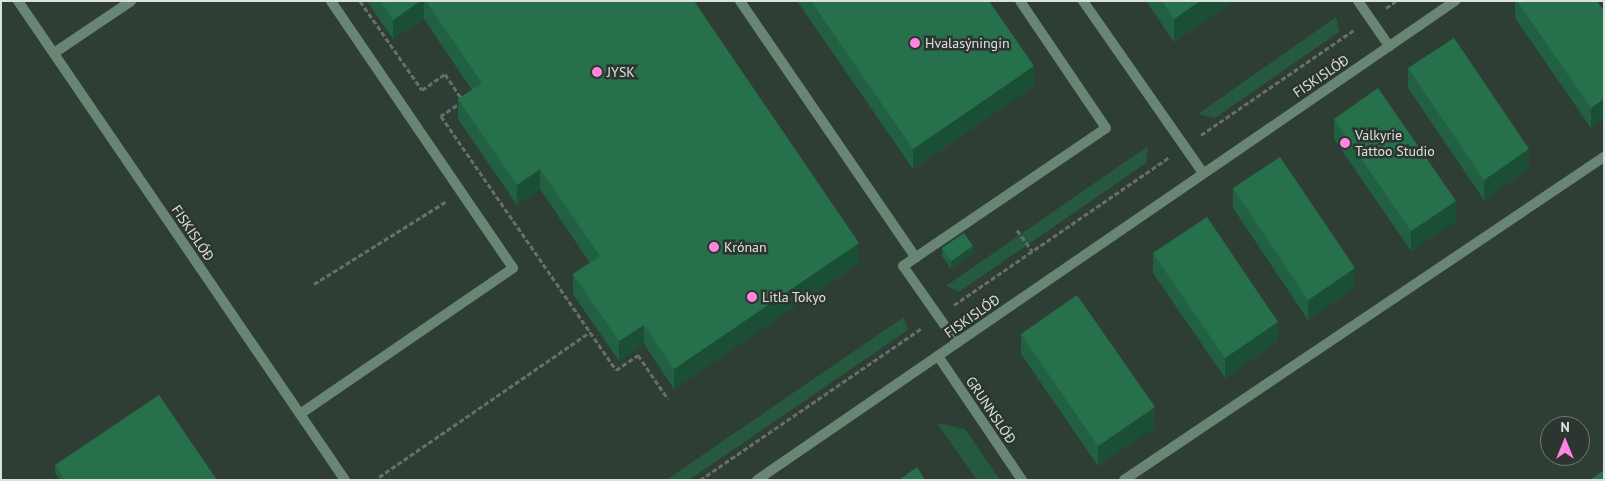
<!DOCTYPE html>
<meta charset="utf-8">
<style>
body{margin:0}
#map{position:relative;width:1605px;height:481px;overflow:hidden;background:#2d3530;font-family:"PT Sans",sans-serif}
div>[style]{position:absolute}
.built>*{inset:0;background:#2f3e35}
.green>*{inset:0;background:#265a3e}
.path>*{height:3px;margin-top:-1.5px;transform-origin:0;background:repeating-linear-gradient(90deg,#686f6a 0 5px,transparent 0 7.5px)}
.service>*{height:10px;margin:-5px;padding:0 5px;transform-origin:5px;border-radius:5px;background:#698674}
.minor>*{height:10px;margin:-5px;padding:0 5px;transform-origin:5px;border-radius:5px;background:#698674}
.tertiary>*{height:10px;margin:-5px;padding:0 5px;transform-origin:5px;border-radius:5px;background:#698674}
.wall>*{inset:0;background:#216141}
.shaded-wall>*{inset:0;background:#1b4f35}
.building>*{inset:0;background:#26714c}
.dots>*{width:14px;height:14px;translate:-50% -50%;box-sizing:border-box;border:2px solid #2d3530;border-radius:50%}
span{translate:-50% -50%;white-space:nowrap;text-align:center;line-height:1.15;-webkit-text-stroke:5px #2d3530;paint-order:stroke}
.poi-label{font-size:14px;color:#dce2de}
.left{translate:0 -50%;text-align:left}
.street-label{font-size:14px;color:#dce2de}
.frame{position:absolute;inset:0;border:2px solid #dce2de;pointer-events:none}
.north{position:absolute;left:1540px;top:416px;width:50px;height:50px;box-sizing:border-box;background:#2d3530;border:1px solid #737a76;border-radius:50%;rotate:0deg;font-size:14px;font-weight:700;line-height:20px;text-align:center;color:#dce2de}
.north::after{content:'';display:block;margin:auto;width:18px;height:22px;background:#ff85df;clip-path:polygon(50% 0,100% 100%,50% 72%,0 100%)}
</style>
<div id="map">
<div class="built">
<i style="clip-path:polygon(evenodd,1px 1px,1604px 1px,1604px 480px,1px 480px,1px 1px,1550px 426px,1580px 426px,1580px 456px,1550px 456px,1550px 426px)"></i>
</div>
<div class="green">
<i style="clip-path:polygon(1336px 17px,1339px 32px,1215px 118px,1198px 114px)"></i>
<i style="clip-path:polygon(1148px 146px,1146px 163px,959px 292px,946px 286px)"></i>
<i style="clip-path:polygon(904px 317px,908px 330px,689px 480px,666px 480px)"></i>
<i style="clip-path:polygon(937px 423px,965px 429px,1000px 480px,977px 480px)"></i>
</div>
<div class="path">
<i style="left:360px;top:1px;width:108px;rotate:55.1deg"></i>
<i style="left:422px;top:90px;width:28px;rotate:-35deg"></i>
<i style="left:445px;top:74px;width:32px;rotate:56deg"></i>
<i style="left:463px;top:101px;width:27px;rotate:146deg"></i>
<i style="left:441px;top:116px;width:308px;rotate:55.4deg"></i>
<i style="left:616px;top:370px;width:27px;rotate:-34deg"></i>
<i style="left:638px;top:355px;width:53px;rotate:55.7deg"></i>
<i style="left:1386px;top:8px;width:12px;rotate:-35deg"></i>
<i style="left:1201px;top:135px;width:186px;rotate:-34.5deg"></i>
<i style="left:1017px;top:230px;width:26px;rotate:54deg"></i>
<i style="left:314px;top:284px;width:155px;rotate:-32deg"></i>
<i style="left:954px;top:305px;width:261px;rotate:-34.5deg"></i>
<i style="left:379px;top:477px;width:256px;rotate:-34.5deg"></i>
<i style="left:700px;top:480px;width:269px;rotate:-34.4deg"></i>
</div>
<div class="service">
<i style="left:740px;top:1px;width:311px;rotate:55.6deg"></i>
<i style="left:1358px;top:1px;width:55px;rotate:55.4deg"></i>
<i style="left:54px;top:53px;width:93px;rotate:-34deg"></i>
<i style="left:957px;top:343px;width:94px;rotate:-125deg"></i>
<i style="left:903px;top:266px;width:245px;rotate:-34.2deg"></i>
<i style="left:1106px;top:128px;width:153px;rotate:-124.1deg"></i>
<i style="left:300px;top:414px;width:258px;rotate:-34.4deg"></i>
<i style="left:513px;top:268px;width:323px;rotate:-124.3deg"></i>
<i style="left:1124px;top:480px;width:579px;rotate:-33.94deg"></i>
</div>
<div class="minor">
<i style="left:18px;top:1px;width:580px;rotate:55.68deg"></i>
<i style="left:1083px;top:1px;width:210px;rotate:55.1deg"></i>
<i style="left:938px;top:356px;width:150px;rotate:55.9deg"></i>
</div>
<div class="tertiary">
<i style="left:757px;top:480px;width:847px;rotate:-34.46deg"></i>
</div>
<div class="wall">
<i style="clip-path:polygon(367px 1px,694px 1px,859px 263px,674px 389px,644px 344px,619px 361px,573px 294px,573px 274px,590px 263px,540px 189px,517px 205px,458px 119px,458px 99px,472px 90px,424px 19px,393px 39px)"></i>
<i style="clip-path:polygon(797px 1px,989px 1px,1034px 86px,913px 169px)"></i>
<i style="clip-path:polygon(1146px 1px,1234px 1px,1174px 42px)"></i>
<i style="clip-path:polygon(1515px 1px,1597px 1px,1591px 128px,1515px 18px)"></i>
<i style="clip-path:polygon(1408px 68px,1529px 169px,1484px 200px,1408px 88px)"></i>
<i style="clip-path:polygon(1334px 119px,1456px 221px,1411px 251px,1334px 139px)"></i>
<i style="clip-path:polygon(1233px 188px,1355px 288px,1308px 320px,1233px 208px)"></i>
<i style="clip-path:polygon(942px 248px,973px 254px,951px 269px,942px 256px)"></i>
<i style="clip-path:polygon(1153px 253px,1278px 341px,1225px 378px,1153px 273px)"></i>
<i style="clip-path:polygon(1021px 334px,1155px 427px,1098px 466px,1021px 354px)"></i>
<i style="clip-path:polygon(55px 465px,217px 480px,60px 480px,55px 473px)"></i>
</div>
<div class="shaded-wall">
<i style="clip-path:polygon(420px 1px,424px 1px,424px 19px,393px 39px,393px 20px)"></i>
<i style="clip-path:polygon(1200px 1px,1234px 1px,1174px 42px,1174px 19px)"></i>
<i style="clip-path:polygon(1034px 66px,1034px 86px,913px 169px,913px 149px)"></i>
<i style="clip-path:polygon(1604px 99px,1604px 119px,1591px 128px,1591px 108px)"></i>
<i style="clip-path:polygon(1529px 149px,1529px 169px,1484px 200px,1484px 180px)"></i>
<i style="clip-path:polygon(540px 169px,540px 189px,517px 205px,517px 185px)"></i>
<i style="clip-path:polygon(1456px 201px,1456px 221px,1411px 251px,1411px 231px)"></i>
<i style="clip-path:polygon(859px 243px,859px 263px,674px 389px,674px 369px)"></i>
<i style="clip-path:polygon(973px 246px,973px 254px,951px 269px,951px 261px)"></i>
<i style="clip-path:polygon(1355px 268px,1355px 288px,1308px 320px,1308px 300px)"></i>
<i style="clip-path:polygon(1278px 322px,1278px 341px,1225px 378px,1225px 358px)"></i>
<i style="clip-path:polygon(644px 325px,644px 344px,619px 361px,619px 341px)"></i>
<i style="clip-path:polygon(1155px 407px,1155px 427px,1098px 466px,1098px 446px)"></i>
</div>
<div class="building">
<i style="clip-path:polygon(381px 1px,420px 1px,393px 20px)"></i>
<i style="clip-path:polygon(426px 1px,694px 1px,859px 243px,674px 369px,644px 325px,619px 341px,573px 274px,600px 256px,540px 169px,517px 185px,458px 99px,482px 83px)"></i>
<i style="clip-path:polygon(811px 1px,989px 1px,1034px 66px,913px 149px)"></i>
<i style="clip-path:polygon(1162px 1px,1200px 1px,1174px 19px)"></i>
<i style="clip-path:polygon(1517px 1px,1597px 1px,1604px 11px,1604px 99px,1591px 108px)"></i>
<i style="clip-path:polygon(1454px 38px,1529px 149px,1484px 180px,1408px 68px)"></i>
<i style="clip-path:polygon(1378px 88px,1456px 201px,1411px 231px,1334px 119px)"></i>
<i style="clip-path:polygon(1280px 157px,1355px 268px,1308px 300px,1233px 188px)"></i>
<i style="clip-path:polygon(1207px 217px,1278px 322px,1225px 358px,1153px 253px)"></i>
<i style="clip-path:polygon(964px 233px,973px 246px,951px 261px,942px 248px)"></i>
<i style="clip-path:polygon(1077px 295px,1155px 407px,1098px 446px,1021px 334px)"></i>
<i style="clip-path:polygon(159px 395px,217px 480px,65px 480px,55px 465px)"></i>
<i style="clip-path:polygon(917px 467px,925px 480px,899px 480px)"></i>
<i style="clip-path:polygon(1604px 470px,1604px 480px,1590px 480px)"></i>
</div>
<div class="dots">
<i style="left:915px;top:43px;background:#ff85df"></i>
<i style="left:597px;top:72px;background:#ff85df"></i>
<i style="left:1345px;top:143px;background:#ff85df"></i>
<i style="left:714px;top:247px;background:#ff85df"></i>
<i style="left:752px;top:297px;background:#ff85df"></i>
</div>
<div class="poi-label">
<span class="left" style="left:925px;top:43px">Hvalasýningin</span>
<span class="left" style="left:607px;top:72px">JYSK</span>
<span class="left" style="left:1355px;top:143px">Valkyrie<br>Tattoo Studio</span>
<span class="left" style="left:724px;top:247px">Krónan</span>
<span class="left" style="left:762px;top:297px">Litla Tokyo</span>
</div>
<div class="street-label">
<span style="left:1321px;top:76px;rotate:-34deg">FISKISLÓÐ</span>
<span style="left:193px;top:233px;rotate:56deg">FISKISLÓÐ</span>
<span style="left:972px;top:316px;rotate:-35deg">FISKISLÓÐ</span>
<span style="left:991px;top:410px;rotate:56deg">GRUNNSLÓÐ</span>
</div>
<div class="frame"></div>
<div class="north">N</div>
</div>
